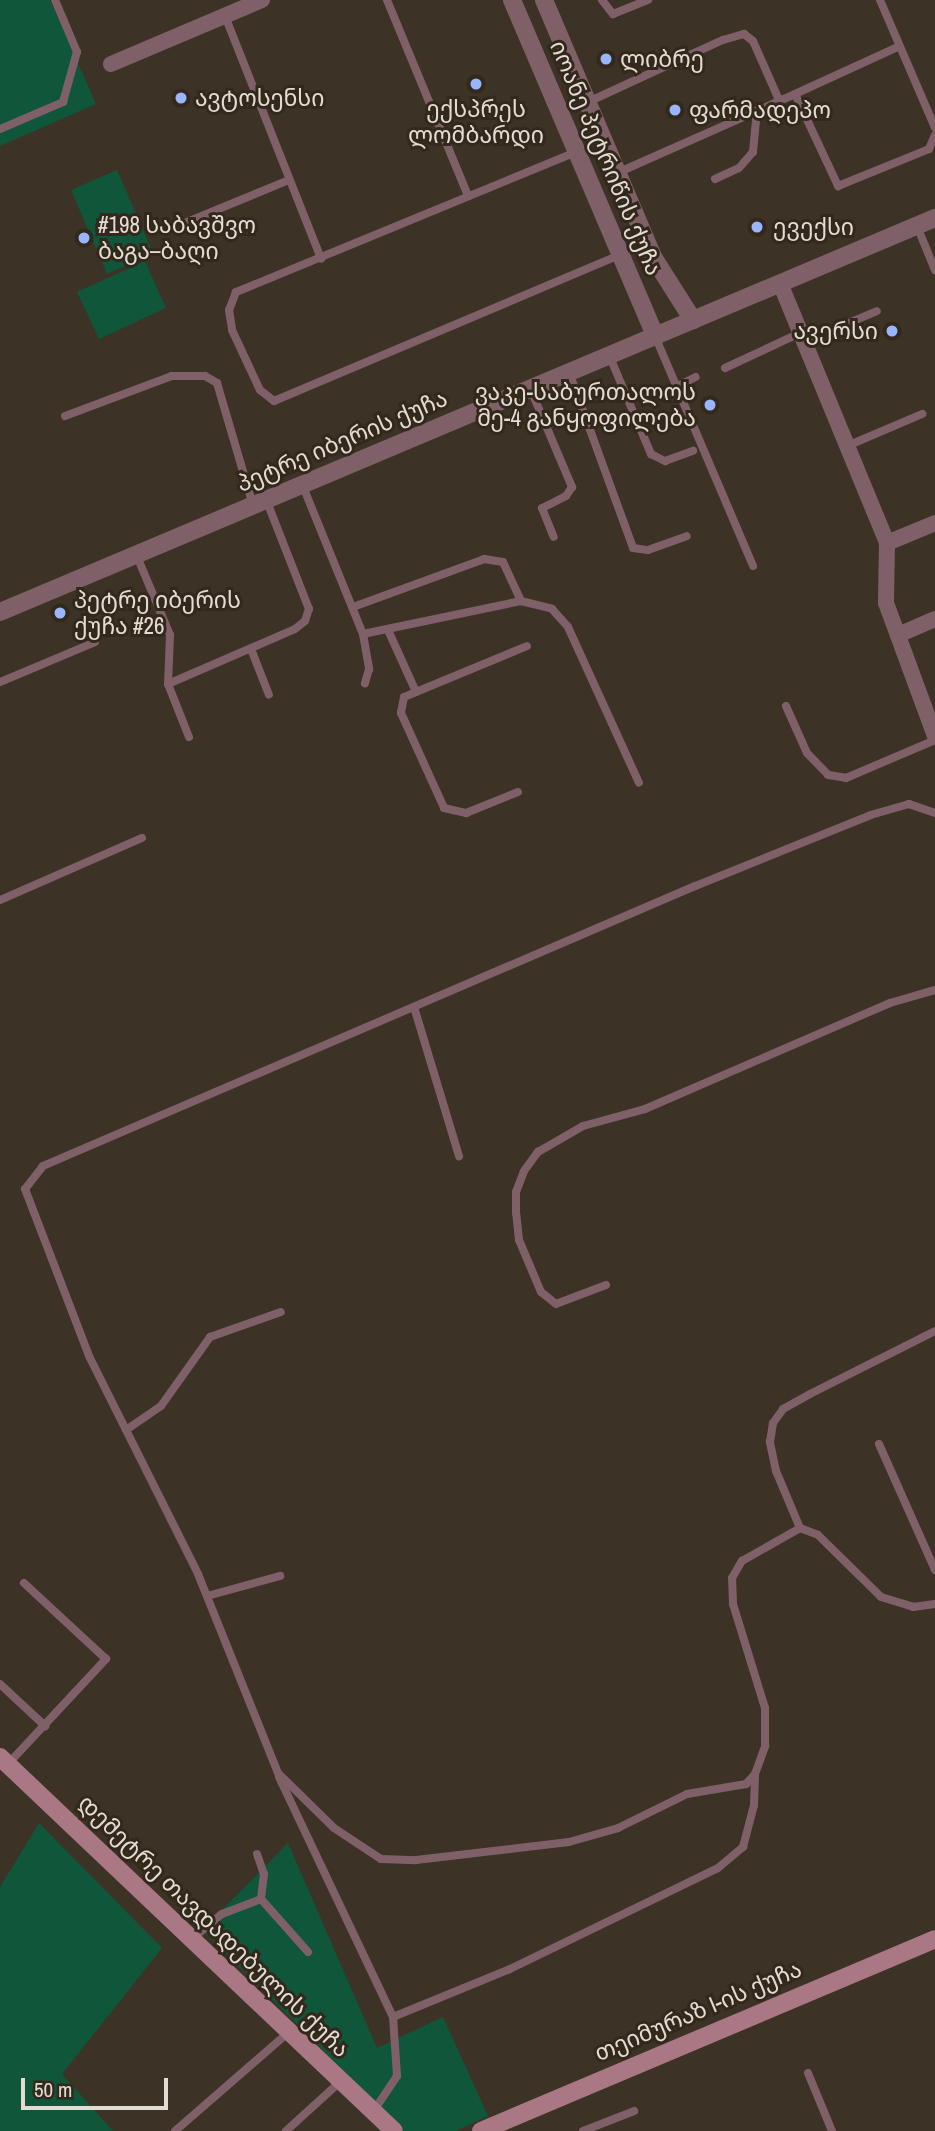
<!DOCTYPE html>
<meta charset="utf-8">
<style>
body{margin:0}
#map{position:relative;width:935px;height:2131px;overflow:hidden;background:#3d3226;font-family:"Archivo Narrow","Noto Sans Georgian",sans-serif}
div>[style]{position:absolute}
.green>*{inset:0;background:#10563a}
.service>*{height:8px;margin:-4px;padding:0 4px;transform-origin:4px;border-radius:4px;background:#806068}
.minor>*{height:16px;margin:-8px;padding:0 8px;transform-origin:8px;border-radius:8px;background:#806068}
.tertiary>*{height:18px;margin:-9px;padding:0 9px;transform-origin:9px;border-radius:9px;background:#806068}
.secondary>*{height:18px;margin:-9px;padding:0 9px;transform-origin:9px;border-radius:9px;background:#aa7884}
.dots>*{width:19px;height:19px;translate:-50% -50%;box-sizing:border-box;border:4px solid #33281c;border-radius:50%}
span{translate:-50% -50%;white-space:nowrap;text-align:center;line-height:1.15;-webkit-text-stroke:6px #33281c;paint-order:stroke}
.poi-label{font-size:23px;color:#e3dcd4}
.left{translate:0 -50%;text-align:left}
.right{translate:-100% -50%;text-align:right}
.street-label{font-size:23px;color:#e3dcd4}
.scale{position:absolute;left:21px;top:2078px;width:147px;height:32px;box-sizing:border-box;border:4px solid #e3dcd4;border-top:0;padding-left:9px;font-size:21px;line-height:24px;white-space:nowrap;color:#e3dcd4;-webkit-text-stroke:5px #33281c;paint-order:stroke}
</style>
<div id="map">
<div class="green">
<i style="clip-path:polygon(0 0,50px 0,96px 104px,0 146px)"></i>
<i style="clip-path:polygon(117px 170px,153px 253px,107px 274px,71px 190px)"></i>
<i style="clip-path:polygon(145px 261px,166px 308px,99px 339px,77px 292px)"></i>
<i style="clip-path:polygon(39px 1823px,162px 1948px,62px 2074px,113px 2131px,0 2131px,0 1887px)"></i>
<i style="clip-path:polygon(288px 1843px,377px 2048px,443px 2017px,488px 2116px,456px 2131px,404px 2131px,202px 1930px)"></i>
</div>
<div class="service">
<i style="left:387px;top:0;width:212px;rotate:67.5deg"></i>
<i style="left:602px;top:0;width:18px;rotate:52deg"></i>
<i style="left:613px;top:14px;width:38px;rotate:-22deg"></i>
<i style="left:880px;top:0;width:139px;rotate:66.7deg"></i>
<i style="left:225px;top:16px;width:261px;rotate:68.4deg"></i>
<i style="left:795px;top:94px;width:115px;rotate:-24.6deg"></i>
<i style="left:588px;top:102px;width:149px;rotate:-24.7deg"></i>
<i style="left:723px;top:40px;width:22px;rotate:-16deg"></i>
<i style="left:744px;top:34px;width:11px;rotate:38deg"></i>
<i style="left:753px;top:41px;width:64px;rotate:66.2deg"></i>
<i style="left:0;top:129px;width:69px;rotate:-23.2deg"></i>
<i style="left:63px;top:102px;width:52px;rotate:-74.4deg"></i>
<i style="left:77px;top:52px;width:56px;rotate:-112.9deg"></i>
<i style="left:576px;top:152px;width:368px;rotate:157.6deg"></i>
<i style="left:236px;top:292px;width:19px;rotate:111deg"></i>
<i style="left:229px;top:310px;width:20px;rotate:81deg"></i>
<i style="left:232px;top:330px;width:66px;rotate:65deg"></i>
<i style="left:260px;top:390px;width:18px;rotate:38deg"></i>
<i style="left:274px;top:401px;width:376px;rotate:-22.9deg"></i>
<i style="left:617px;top:173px;width:195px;rotate:-23.9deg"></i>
<i style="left:795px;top:94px;width:102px;rotate:64.9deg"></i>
<i style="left:838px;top:186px;width:98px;rotate:-22.1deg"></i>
<i style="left:929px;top:149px;width:15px;rotate:-67deg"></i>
<i style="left:715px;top:179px;width:26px;rotate:-25deg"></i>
<i style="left:739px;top:168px;width:21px;rotate:-49deg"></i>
<i style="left:753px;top:152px;width:42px;rotate:-84.6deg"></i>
<i style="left:187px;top:222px;width:110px;rotate:-22.4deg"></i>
<i style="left:917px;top:226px;width:48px;rotate:67.8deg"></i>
<i style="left:655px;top:336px;width:250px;rotate:66.9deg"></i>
<i style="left:804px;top:342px;width:79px;rotate:-23deg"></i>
<i style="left:609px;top:355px;width:108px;rotate:67deg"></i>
<i style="left:651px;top:454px;width:16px;rotate:27deg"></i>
<i style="left:665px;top:461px;width:30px;rotate:-20deg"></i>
<i style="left:725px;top:368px;width:83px;rotate:-25deg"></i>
<i style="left:569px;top:372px;width:187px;rotate:70deg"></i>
<i style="left:633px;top:548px;width:15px;rotate:8deg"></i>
<i style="left:648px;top:550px;width:41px;rotate:-19.7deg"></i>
<i style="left:676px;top:387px;width:22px;rotate:-27deg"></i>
<i style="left:530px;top:388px;width:108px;rotate:67deg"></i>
<i style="left:572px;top:487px;width:11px;rotate:124deg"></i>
<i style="left:566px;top:496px;width:27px;rotate:153deg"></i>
<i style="left:542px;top:508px;width:31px;rotate:68deg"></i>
<i style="left:65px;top:416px;width:114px;rotate:-20.5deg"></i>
<i style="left:172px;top:376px;width:33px"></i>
<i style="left:205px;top:376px;width:14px;rotate:30deg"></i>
<i style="left:217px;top:383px;width:127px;rotate:73.6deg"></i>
<i style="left:847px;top:446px;width:82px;rotate:-23.1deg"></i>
<i style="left:302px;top:484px;width:162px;rotate:67.9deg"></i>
<i style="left:363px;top:634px;width:161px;rotate:-11.8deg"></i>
<i style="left:521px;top:601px;width:32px;rotate:14deg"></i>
<i style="left:552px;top:609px;width:24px;rotate:48deg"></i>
<i style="left:568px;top:627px;width:171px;rotate:65.5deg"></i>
<i style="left:136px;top:554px;width:88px;rotate:67.2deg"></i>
<i style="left:170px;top:635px;width:49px;rotate:92.3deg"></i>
<i style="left:168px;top:684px;width:57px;rotate:68.4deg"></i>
<i style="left:353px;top:607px;width:140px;rotate:-20.1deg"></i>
<i style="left:484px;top:559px;width:19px;rotate:9deg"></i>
<i style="left:503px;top:562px;width:43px;rotate:65.2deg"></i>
<i style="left:388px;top:630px;width:68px;rotate:65.7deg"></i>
<i style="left:416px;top:692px;width:13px;rotate:157deg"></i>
<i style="left:404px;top:697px;width:16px;rotate:101deg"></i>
<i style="left:401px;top:713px;width:104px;rotate:65.6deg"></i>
<i style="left:444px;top:808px;width:23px;rotate:13deg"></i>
<i style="left:466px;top:813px;width:56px;rotate:-22deg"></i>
<i style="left:363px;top:634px;width:36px;rotate:80deg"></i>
<i style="left:369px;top:669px;width:15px;rotate:106deg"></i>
<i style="left:251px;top:649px;width:49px;rotate:68.6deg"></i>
<i style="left:0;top:682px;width:103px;rotate:-22.8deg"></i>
<i style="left:168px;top:684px;width:138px;rotate:-23.4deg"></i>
<i style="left:295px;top:629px;width:13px;rotate:-39deg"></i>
<i style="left:305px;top:621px;width:13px;rotate:-72deg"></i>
<i style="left:309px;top:609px;width:118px;rotate:-111.4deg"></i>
<i style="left:416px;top:692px;width:120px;rotate:-22.5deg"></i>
<i style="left:786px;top:706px;width:51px;rotate:65.9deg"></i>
<i style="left:807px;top:753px;width:30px;rotate:46deg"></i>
<i style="left:828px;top:775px;width:18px;rotate:9deg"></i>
<i style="left:846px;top:778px;width:97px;rotate:-23.1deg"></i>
<i style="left:935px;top:813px;width:28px;rotate:-161deg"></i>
<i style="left:909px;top:804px;width:40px;rotate:164deg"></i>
<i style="left:871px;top:815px;width:190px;rotate:158deg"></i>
<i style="left:695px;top:886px;width:710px;rotate:156.76deg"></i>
<i style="left:43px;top:1166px;width:29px;rotate:128deg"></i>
<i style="left:25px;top:1189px;width:179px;rotate:69deg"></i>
<i style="left:89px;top:1356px;width:244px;rotate:63.4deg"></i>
<i style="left:198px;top:1574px;width:214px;rotate:68.1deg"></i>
<i style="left:278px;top:1773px;width:78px;rotate:44.5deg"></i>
<i style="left:334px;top:1828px;width:56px;rotate:33.4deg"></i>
<i style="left:381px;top:1859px;width:35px;rotate:2deg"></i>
<i style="left:416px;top:1860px;width:154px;rotate:-6.7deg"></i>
<i style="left:569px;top:1842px;width:51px;rotate:-15.9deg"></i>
<i style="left:618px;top:1828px;width:77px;rotate:-26.2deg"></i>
<i style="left:687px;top:1794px;width:60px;rotate:-9.6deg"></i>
<i style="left:746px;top:1784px;width:13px;rotate:-48deg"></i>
<i style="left:755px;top:1774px;width:30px;rotate:-70deg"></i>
<i style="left:765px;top:1746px;width:38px;rotate:-90deg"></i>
<i style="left:765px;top:1708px;width:109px;rotate:-107.1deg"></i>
<i style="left:733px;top:1604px;width:26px;rotate:-92deg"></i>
<i style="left:732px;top:1578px;width:20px;rotate:-60deg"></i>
<i style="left:742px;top:1561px;width:67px;rotate:-29.6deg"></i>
<i style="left:800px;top:1528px;width:62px;rotate:-112.8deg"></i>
<i style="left:776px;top:1471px;width:30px;rotate:-102deg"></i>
<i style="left:770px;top:1442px;width:19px;rotate:-81deg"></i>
<i style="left:773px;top:1423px;width:17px;rotate:-54deg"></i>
<i style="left:783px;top:1409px;width:31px;rotate:-29deg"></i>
<i style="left:810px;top:1394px;width:140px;rotate:-26.7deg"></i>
<i style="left:0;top:900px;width:155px;rotate:-23.6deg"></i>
<i style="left:414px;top:1007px;width:156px;rotate:73.2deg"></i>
<i style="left:606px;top:1285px;width:53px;rotate:159.2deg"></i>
<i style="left:556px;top:1304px;width:19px;rotate:-141deg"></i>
<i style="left:541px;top:1292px;width:56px;rotate:-112.9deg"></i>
<i style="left:519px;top:1240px;width:27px;rotate:-96deg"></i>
<i style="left:516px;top:1213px;width:21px;rotate:-90deg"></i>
<i style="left:516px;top:1192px;width:22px;rotate:-69deg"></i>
<i style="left:524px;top:1171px;width:24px;rotate:-54deg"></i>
<i style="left:538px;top:1152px;width:52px;rotate:-30deg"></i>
<i style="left:583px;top:1126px;width:64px;rotate:-15.3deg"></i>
<i style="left:645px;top:1109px;width:267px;rotate:-23.4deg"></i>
<i style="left:890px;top:1003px;width:47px;rotate:-16.1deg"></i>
<i style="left:126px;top:1430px;width:42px;rotate:-34.4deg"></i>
<i style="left:161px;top:1406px;width:85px;rotate:-54.6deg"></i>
<i style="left:210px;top:1337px;width:75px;rotate:-19.4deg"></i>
<i style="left:879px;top:1444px;width:138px;rotate:66deg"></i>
<i style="left:800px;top:1528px;width:19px;rotate:21deg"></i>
<i style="left:818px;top:1535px;width:88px;rotate:44.5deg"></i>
<i style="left:881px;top:1597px;width:34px;rotate:17deg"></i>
<i style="left:913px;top:1607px;width:22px;rotate:-8deg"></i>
<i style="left:207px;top:1596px;width:76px;rotate:-15.3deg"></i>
<i style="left:0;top:1684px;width:62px;rotate:43deg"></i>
<i style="left:8px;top:1764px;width:144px;rotate:-47deg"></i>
<i style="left:106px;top:1659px;width:112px;rotate:-137.2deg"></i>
<i style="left:279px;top:1777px;width:266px;rotate:64.6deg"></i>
<i style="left:393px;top:2017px;width:59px;rotate:86.1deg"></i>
<i style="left:397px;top:2076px;width:43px;rotate:123.7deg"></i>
<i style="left:257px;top:1854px;width:21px;rotate:71deg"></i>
<i style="left:264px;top:1874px;width:25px;rotate:97deg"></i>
<i style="left:192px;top:1939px;width:39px;rotate:-40deg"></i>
<i style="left:222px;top:1914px;width:42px;rotate:-21deg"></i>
<i style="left:261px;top:1899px;width:71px;rotate:48.4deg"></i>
<i style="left:393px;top:2017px;width:126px;rotate:-22.3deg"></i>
<i style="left:510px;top:1969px;width:231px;rotate:-25.9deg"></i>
<i style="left:718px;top:1868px;width:33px;rotate:-40deg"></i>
<i style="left:743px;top:1847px;width:43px;rotate:-75.3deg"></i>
<i style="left:754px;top:1805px;width:31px;rotate:-88deg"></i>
<i style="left:808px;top:2073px;width:63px;rotate:67.5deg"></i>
<i style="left:175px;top:2131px;width:151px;rotate:-41deg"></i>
<i style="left:286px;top:2131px;width:74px;rotate:-42.3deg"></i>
<i style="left:583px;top:2131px;width:55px;rotate:-21.4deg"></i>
</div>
<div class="minor">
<i style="left:111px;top:64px;width:164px;rotate:-23deg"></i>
<i style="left:780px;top:283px;width:281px;rotate:67.6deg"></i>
<i style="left:887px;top:543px;width:60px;rotate:91deg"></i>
<i style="left:886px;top:603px;width:142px;rotate:69.8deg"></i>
<i style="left:887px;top:543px;width:52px;rotate:-22.6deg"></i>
<i style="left:898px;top:635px;width:40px;rotate:-23.4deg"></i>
</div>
<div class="tertiary">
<i style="left:512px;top:0;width:365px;rotate:66.9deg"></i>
<i style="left:544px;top:0;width:279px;rotate:67deg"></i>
<i style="left:653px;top:257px;width:75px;rotate:57.6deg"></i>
<i style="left:0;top:612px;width:1015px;rotate:-22.85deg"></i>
</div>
<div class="secondary">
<i style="left:0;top:1757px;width:543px;rotate:43.51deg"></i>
<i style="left:481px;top:2131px;width:493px;rotate:-22.9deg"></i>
</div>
<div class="dots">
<i style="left:606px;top:59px;background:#99b5fd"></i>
<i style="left:476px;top:84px;background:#99b5fd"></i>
<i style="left:181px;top:98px;background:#99b5fd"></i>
<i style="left:675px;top:110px;background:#99b5fd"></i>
<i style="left:757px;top:227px;background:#99b5fd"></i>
<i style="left:84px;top:238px;background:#99b5fd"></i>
<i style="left:892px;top:331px;background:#99b5fd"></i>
<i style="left:710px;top:405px;background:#99b5fd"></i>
<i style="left:60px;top:613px;background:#99b5fd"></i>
</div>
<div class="poi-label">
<span class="left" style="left:620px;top:59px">ლიბრე</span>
<span class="left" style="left:195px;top:98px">ავტოსენსი</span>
<span style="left:476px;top:122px">ექსპრეს<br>ლომბარდი</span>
<span class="left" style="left:689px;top:110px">ფარმადეპო</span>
<span class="left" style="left:98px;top:238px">#198 საბავშვო<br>ბაგა–ბაღი</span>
<span class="left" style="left:773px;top:227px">ევექსი</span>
<span class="right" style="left:878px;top:331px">ავერსი</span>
<span class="right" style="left:696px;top:405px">ვაკე-საბურთალოს<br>მე-4 განყოფილება</span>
<span class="left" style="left:74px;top:613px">პეტრე იბერის<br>ქუჩა #26</span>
</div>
<div class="street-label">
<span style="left:606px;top:158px;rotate:67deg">იოანე პეტრიწის ქუჩა</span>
<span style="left:342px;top:441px;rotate:-23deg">პეტრე იბერის ქუჩა</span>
<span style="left:214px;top:1926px;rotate:44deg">დემეტრე თავდადებულის ქუჩა</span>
<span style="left:698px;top:2011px;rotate:-23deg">თეიმურაზ I-ის ქუჩა</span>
</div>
<div class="scale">50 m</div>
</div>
